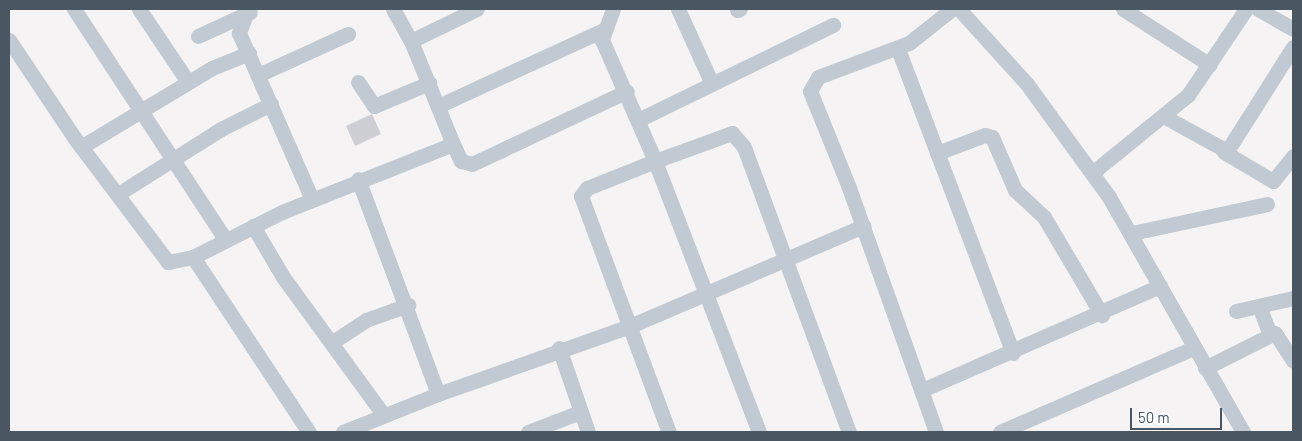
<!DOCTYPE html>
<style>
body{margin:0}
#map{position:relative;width:1302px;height:441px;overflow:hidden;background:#f5f3f3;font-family:Barlow,sans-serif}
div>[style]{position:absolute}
.building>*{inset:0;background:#cdcfd5}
.minor>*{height:15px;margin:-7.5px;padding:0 7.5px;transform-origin:7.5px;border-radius:7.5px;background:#c1cad2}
span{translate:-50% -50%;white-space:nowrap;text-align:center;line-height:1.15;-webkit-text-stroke:4px #fff;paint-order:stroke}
.frame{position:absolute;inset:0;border:10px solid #4a5661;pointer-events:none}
.scale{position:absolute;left:1130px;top:408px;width:92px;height:22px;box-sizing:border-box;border:2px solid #4a5661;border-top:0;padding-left:6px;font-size:15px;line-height:18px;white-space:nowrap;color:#4a5661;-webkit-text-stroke:4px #fff;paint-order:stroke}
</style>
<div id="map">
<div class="building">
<i style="clip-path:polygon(372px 114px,381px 134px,355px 146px,346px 126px)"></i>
</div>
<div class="minor">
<i style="left:74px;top:9px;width:275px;rotate:56.7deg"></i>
<i style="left:139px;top:9px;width:88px;rotate:56.1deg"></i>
<i style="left:248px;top:9px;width:26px;rotate:111deg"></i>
<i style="left:239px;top:33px;width:181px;rotate:66.3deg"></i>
<i style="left:393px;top:9px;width:37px;rotate:61deg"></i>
<i style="left:613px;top:9px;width:33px;rotate:110deg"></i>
<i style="left:602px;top:40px;width:132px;rotate:66.3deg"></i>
<i style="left:655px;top:161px;width:73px;rotate:158.3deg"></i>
<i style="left:587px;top:188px;width:10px;rotate:127deg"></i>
<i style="left:581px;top:196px;width:252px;rotate:69.6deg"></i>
<i style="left:678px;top:9px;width:82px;rotate:65.6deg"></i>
<i style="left:959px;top:9px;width:101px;rotate:47.8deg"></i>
<i style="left:1027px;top:84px;width:140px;rotate:54deg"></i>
<i style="left:1109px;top:197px;width:271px;rotate:60.3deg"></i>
<i style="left:1123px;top:9px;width:103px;rotate:32.8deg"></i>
<i style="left:1258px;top:9px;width:40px;rotate:29.7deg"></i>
<i style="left:737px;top:10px;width:3px;rotate:-18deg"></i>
<i style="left:198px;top:36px;width:57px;rotate:-24.8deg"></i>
<i style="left:9px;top:40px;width:120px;rotate:56.2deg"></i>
<i style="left:76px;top:140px;width:153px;rotate:53deg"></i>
<i style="left:168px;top:262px;width:25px;rotate:-11deg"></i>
<i style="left:193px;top:257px;width:210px;rotate:56.5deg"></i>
<i style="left:898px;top:49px;width:325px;rotate:69.3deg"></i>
<i style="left:258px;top:75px;width:99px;rotate:-24.5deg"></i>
<i style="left:358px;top:82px;width:29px;rotate:56deg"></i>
<i style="left:374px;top:106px;width:60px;rotate:-22.7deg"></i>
<i style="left:438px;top:106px;width:182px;rotate:-24.7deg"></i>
<i style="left:1165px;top:117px;width:71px;rotate:28.7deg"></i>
<i style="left:1227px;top:151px;width:123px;rotate:-57.6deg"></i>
<i style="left:640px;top:119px;width:215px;rotate:-26deg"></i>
<i style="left:453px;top:144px;width:19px;rotate:65deg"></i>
<i style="left:461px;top:161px;width:11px;rotate:15deg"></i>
<i style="left:472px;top:164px;width:171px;rotate:-25.2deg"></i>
<i style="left:81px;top:147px;width:153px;rotate:-31.1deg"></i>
<i style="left:212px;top:68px;width:40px;rotate:-22deg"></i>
<i style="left:1224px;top:152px;width:57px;rotate:30.6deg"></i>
<i style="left:1273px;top:181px;width:32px;rotate:-51deg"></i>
<i style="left:937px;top:153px;width:51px;rotate:-20.6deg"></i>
<i style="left:985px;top:135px;width:7px;rotate:16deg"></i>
<i style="left:992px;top:137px;width:58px;rotate:66.5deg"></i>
<i style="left:1015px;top:190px;width:40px;rotate:43deg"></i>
<i style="left:1044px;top:217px;width:114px;rotate:59.4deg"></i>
<i style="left:1092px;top:173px;width:124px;rotate:-39.1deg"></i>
<i style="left:1188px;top:95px;width:104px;rotate:-56deg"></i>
<i style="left:118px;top:194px;width:122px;rotate:-32.3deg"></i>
<i style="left:221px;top:129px;width:56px;rotate:-26.6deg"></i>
<i style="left:253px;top:226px;width:59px;rotate:59.5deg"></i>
<i style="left:283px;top:277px;width:170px;rotate:53.9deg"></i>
<i style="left:1132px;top:233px;width:138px;rotate:-12.1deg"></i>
<i style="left:193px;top:257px;width:100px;rotate:-26.8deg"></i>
<i style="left:282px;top:212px;width:184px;rotate:-21.7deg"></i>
<i style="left:453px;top:144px;width:111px;rotate:-112.2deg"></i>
<i style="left:411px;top:41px;width:73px;rotate:-25.9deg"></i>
<i style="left:1259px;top:306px;width:30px;rotate:69deg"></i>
<i style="left:1236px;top:311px;width:58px;rotate:-12.8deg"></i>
<i style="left:331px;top:343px;width:42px;rotate:-33.3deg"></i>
<i style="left:366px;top:320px;width:45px;rotate:-19.7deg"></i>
<i style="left:559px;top:348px;width:89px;rotate:71deg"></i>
<i style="left:1205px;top:368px;width:78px;rotate:-26.6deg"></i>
<i style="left:1275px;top:333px;width:33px;rotate:57deg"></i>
<i style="left:922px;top:390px;width:260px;rotate:-23.6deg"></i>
<i style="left:438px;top:394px;width:204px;rotate:-19.5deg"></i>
<i style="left:630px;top:326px;width:254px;rotate:-23.2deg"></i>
<i style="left:343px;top:432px;width:102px;rotate:-21.8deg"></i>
<i style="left:438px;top:394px;width:229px;rotate:-110.4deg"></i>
<i style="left:528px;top:432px;width:56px;rotate:-21deg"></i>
<i style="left:759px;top:432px;width:290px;rotate:-111deg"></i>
<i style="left:655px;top:161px;width:82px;rotate:-20deg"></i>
<i style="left:732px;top:133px;width:18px;rotate:49deg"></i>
<i style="left:744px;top:147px;width:304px;rotate:69.8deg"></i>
<i style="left:936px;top:432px;width:262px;rotate:-109.6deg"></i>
<i style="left:848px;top:185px;width:101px;rotate:-112deg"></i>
<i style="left:810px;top:91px;width:16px;rotate:-60deg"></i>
<i style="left:818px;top:77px;width:97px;rotate:-20.5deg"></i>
<i style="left:909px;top:43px;width:55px;rotate:-38.3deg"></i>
<i style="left:1000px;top:432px;width:210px;rotate:-23.5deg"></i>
</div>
<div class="frame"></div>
<div class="scale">50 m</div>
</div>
